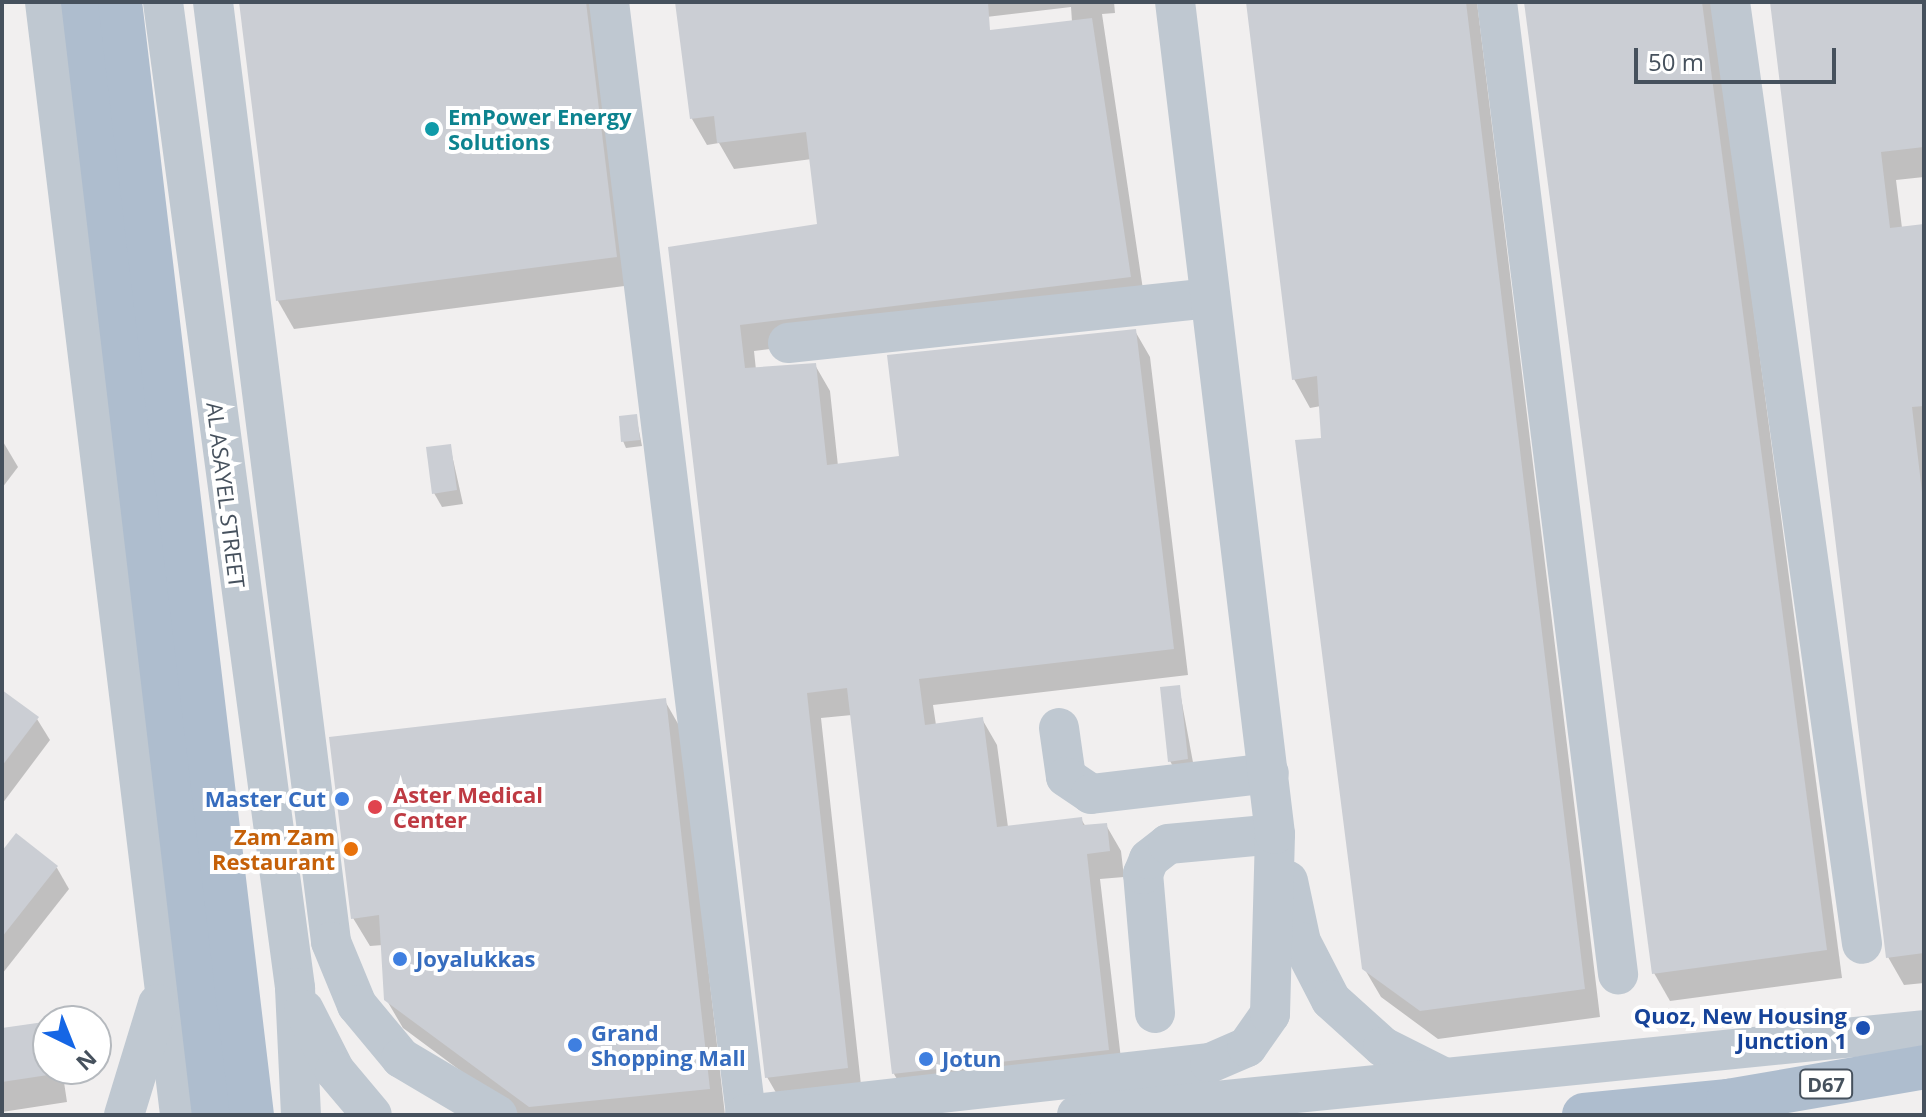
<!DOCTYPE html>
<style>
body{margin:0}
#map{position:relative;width:1926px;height:1117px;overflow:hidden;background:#f1efef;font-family:"Open Sans",sans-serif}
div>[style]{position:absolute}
.shadow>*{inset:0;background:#0003}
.building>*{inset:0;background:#cbced4}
.minor>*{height:40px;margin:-20px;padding:0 20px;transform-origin:20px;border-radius:20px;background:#bfc8d1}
.major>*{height:44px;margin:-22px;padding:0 22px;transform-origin:22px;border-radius:22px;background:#aebdce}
.dots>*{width:22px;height:22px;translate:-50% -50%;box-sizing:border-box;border:4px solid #fff;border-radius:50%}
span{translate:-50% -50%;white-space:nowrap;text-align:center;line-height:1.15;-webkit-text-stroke:8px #fff;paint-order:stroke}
.shield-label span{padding:2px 6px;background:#fff;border:2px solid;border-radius:6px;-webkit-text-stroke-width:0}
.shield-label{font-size:20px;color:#46515d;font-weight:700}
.culture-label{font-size:22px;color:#0d838f;font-weight:700}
.left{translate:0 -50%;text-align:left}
.street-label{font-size:22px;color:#46515d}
.health-label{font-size:22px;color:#be3a42;font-weight:700}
.shop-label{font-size:22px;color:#366cbe;font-weight:700}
.right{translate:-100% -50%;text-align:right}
.food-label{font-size:22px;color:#c56008;font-weight:700}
.transit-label{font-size:22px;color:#164399;font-weight:700}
.frame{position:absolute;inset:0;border:4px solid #46515d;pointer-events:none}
.north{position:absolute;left:32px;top:1005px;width:80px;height:80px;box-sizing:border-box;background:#fff;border:2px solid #b5b9be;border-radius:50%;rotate:137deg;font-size:22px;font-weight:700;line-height:32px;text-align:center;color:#46515d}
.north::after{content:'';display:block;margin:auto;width:28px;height:36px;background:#1566e5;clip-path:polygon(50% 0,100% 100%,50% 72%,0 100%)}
.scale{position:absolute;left:1634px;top:48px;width:202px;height:36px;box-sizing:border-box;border:4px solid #46515d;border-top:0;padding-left:10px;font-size:24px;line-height:28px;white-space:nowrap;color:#46515d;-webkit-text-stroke:6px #fff;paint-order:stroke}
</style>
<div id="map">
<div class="shadow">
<i style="clip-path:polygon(241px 2px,603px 2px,632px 285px,294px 329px,278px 301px)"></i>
<i style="clip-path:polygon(evenodd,677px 2px,1114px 2px,1115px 13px,1102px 14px,1145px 303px,754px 351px,756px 370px,815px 365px,830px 391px,838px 466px,901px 458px,1135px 331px,1150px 357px,1188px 675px,933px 705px,936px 725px,982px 719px,997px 745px,1008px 827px,1081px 819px,1086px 827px,1106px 825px,1121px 851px,1124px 877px,1100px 879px,1123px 1076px,909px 1100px,894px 1074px,852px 715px,821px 718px,862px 1094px,782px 1103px,767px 1077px,671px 248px,819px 225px,812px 159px,734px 169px,719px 143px,707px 145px,692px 119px,677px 2px,1071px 7px,1072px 22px,963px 35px,961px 20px,1071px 7px)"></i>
<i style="clip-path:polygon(1248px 2px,1477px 2px,1600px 1017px,1438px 1039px,1381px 997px,1364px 968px,1321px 406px,1310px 408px,1294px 379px)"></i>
<i style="clip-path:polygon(1526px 2px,1713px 2px,1842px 978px,1670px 1001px,1654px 973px)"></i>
<i style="clip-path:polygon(1772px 2px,1924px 2px,1924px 177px,1896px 180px,1902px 228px,1924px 226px,1924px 983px,1904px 985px,1888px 957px)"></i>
<i style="clip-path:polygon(636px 416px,642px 446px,626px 448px,623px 441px)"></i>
<i style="clip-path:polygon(2px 440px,18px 467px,2px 488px)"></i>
<i style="clip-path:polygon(450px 446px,463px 504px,442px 507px,434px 493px)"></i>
<i style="clip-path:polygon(1179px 687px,1195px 773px,1178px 775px,1170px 761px)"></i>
<i style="clip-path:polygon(2px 692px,37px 719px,50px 740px,2px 804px)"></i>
<i style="clip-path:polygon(665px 701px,681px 729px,725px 1115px,520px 1115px,403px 1028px,386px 999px,383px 945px,370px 946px,353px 918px)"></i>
<i style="clip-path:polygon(2px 854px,57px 868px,69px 889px,2px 974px)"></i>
<i style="clip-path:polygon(43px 1024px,48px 1069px,62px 1069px,67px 1102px,2px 1112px,2px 1030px)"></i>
</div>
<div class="building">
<i style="clip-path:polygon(239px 2px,586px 2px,617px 257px,276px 301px)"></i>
<i style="clip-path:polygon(675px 2px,988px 2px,990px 30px,1092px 18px,1131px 277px,740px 325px,745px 368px,816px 363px,827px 465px,899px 456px,887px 355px,1136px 329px,1174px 649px,919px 679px,925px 725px,983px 717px,997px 827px,1082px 817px,1083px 825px,1107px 823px,1110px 851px,1087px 854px,1109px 1050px,892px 1074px,847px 688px,807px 693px,848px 1068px,765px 1078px,668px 247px,817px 224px,806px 132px,717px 143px,714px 116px,690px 119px)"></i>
<i style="clip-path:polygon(1246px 2px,1466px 2px,1585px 989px,1420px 1011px,1362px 969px,1295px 440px,1321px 438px,1317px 376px,1292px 380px)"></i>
<i style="clip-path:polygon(1524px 2px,1702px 2px,1827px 950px,1652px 974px)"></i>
<i style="clip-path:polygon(1770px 2px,1924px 2px,1924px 147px,1881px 152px,1890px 228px,1924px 224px,1924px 406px,1912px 407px,1924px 509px,1924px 953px,1886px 958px)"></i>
<i style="clip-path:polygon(637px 414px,640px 440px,621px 442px,619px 416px)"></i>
<i style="clip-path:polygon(451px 444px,457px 490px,432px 494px,426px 447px)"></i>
<i style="clip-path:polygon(1180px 685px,1188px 759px,1168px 762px,1160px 687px)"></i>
<i style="clip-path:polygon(2px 690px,39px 717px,2px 766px)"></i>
<i style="clip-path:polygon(666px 698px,710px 1089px,529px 1107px,384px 1000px,379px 915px,351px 919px,329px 737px)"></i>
<i style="clip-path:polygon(16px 833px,58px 866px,2px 937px,2px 851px)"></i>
<i style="clip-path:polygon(44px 1022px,48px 1075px,2px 1082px,2px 1028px)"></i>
</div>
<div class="minor">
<i style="left:45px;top:2px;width:1121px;rotate:83.08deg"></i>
<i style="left:163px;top:2px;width:995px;rotate:82.37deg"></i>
<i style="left:295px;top:988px;width:127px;rotate:87.3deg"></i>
<i style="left:213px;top:2px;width:947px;rotate:82.84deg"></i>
<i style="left:331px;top:942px;width:68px;rotate:67.6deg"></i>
<i style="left:357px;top:1005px;width:69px;rotate:50.3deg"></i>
<i style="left:401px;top:1058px;width:112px;rotate:30.7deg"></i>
<i style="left:609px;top:2px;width:1121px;rotate:82.98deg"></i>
<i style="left:1497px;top:2px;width:980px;rotate:82.9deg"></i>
<i style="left:1730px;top:2px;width:951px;rotate:82.02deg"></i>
<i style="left:788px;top:343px;width:421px;rotate:-6.1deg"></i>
<i style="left:1059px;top:728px;width:49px;rotate:81.9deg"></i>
<i style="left:1066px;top:777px;width:30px;rotate:34deg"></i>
<i style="left:1091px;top:794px;width:179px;rotate:-6.7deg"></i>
<i style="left:1288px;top:881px;width:62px;rotate:78deg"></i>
<i style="left:1301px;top:942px;width:65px;rotate:62.7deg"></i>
<i style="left:1331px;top:1000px;width:70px;rotate:42.1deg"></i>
<i style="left:1383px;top:1047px;width:69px;rotate:26.6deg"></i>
<i style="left:304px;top:1010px;width:68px;rotate:63.1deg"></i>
<i style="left:335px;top:1071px;width:57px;rotate:49.9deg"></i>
<i style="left:1155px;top:1013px;width:140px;rotate:-94.9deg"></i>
<i style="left:1143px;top:874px;width:16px;rotate:-68deg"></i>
<i style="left:1149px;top:859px;width:24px;rotate:-38deg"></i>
<i style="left:1168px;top:844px;width:107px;rotate:-5.3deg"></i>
<i style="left:124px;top:1115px;width:116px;rotate:-73deg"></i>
<i style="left:745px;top:1115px;width:468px;rotate:-6.4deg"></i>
<i style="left:1210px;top:1063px;width:40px;rotate:-23.4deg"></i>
<i style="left:1247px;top:1047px;width:40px;rotate:-55.1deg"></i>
<i style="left:1270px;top:1014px;width:180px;rotate:-88.4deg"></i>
<i style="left:1275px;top:834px;width:838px;rotate:-96.85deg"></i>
<i style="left:1077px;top:1115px;width:851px;rotate:-5.73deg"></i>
</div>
<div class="major">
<i style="left:83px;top:2px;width:1121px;rotate:83.29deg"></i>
<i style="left:120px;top:2px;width:1121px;rotate:83.24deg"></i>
<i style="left:1584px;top:1115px;width:145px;rotate:-5.6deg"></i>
<i style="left:1728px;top:1101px;width:199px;rotate:-9.8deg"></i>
</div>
<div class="dots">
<i style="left:432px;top:129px;background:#0f9aa8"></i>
<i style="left:342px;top:799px;background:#3f7fe0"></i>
<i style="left:375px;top:807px;background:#e0444e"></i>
<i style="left:351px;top:849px;background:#e8710a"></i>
<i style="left:400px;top:959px;background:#3f7fe0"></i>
<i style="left:1863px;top:1028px;background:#1a4fb4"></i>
<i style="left:575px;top:1045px;background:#3f7fe0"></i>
<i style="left:926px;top:1059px;background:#3f7fe0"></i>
</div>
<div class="shield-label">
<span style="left:1826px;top:1084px">D67</span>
</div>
<div class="culture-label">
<span class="left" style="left:448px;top:129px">EmPower Energy<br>Solutions</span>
</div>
<div class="street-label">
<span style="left:226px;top:495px;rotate:83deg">AL ASAYEL STREET</span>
</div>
<div class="health-label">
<span class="left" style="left:393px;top:807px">Aster Medical<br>Center</span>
</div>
<div class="shop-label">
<span class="right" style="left:326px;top:799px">Master Cut</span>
<span class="left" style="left:416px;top:959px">Joyalukkas</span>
<span class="left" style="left:591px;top:1045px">Grand<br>Shopping Mall</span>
<span class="left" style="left:942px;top:1059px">Jotun</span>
</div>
<div class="food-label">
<span class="right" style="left:335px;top:849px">Zam Zam<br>Restaurant</span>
</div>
<div class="transit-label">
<span class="right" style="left:1847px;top:1028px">Quoz, New Housing<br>Junction 1</span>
</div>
<div class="frame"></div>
<div class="north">N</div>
<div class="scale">50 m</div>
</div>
